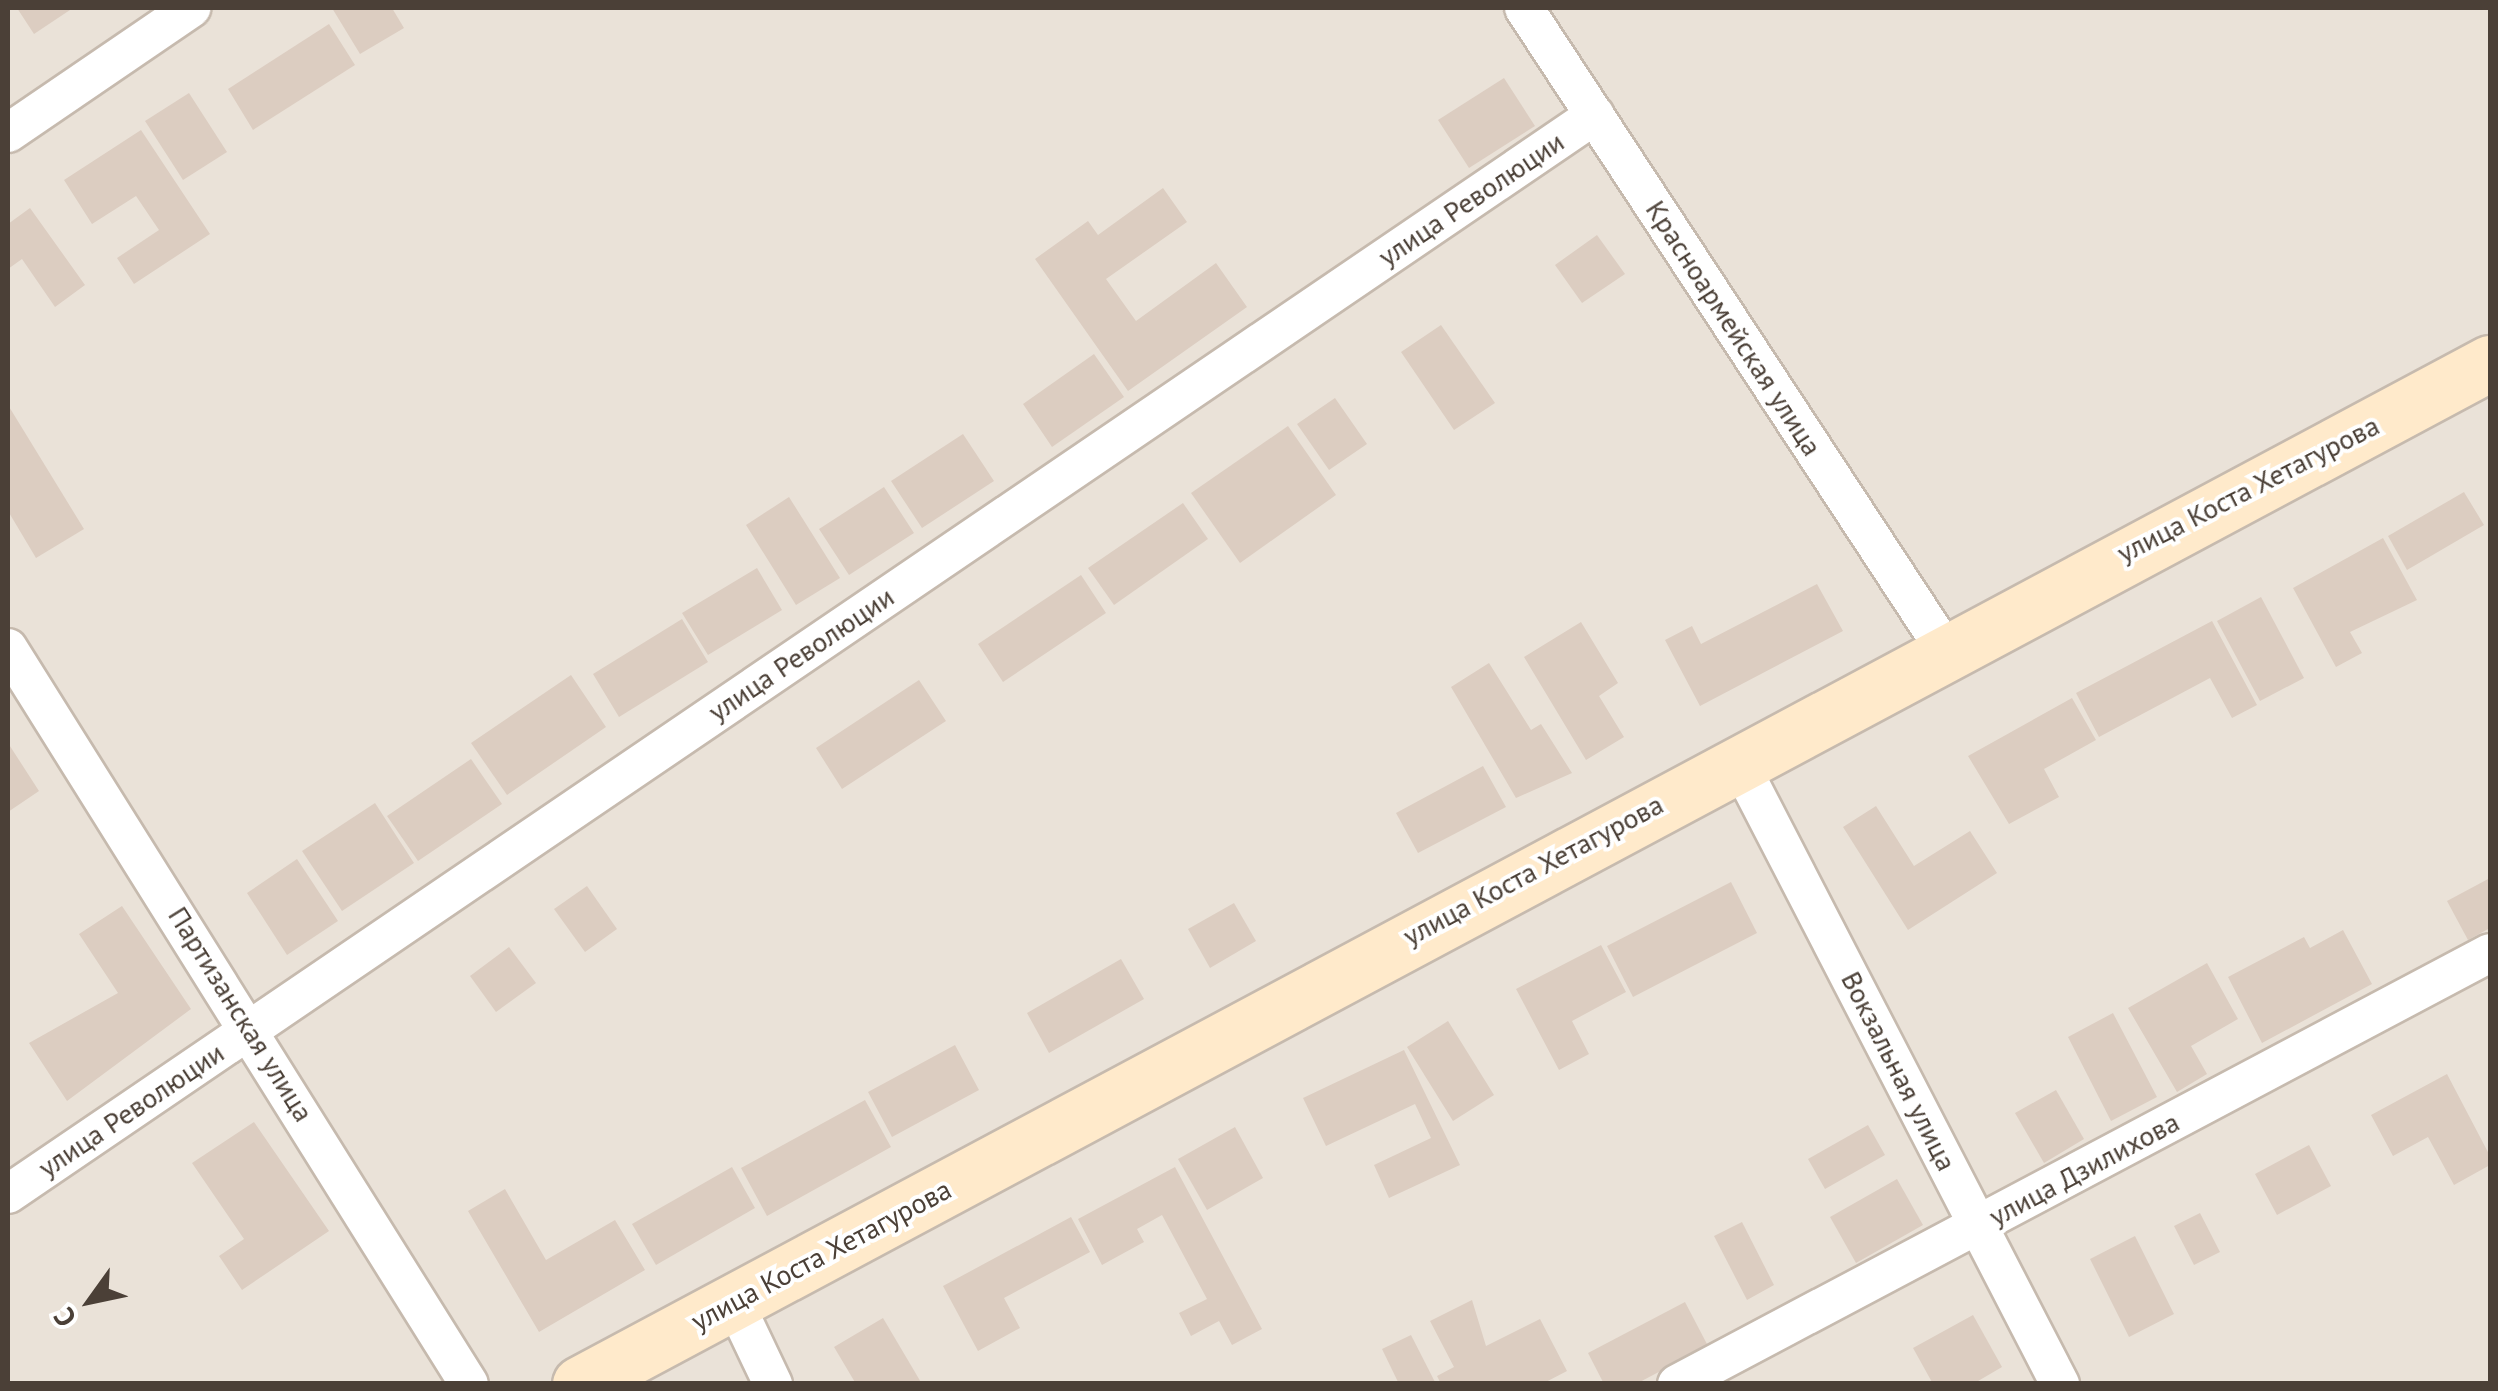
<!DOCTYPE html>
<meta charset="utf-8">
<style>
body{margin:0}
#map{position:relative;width:2498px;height:1391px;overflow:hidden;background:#f6f1ea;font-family:"PT Sans",sans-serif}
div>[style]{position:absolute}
.residential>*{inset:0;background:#eae2d8}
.building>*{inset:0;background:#dccdc1}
.roads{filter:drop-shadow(2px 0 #c6baae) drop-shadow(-2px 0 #c6baae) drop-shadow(0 2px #c6baae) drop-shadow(0 -2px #c6baae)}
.street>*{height:38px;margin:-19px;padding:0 19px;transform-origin:19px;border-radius:19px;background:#fff}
.secondary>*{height:55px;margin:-27.5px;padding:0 27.5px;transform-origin:27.5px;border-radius:27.5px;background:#ffeacb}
span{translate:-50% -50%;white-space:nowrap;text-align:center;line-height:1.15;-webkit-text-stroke:8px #fff;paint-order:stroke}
.street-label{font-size:28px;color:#4b4037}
.frame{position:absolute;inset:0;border:10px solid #4b4037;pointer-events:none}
.north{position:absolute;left:40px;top:1251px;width:100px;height:100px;-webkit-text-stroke:8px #fff;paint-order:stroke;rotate:237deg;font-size:28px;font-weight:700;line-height:40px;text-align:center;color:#4b4037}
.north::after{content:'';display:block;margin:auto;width:35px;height:45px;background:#4b4037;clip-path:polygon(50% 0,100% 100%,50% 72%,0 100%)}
</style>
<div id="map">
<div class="residential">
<i style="clip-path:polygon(8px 8px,2490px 8px,2490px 1383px,8px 1384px)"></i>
</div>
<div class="building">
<i style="clip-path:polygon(17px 8px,73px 8px,34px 34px)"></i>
<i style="clip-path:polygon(332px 8px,392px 8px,404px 28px,360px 54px)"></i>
<i style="clip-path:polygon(329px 24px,355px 65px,253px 130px,228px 89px)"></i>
<i style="clip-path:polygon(1504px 78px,1535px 126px,1469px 168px,1438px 120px)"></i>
<i style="clip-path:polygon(189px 93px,227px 152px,183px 180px,145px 121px)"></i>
<i style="clip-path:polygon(141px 130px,210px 234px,134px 284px,117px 258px,159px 230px,136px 196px,92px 224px,64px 180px)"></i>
<i style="clip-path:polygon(1163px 188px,1187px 222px,1106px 279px,1136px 321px,1216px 263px,1247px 307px,1128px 391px,1035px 259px,1088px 221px,1098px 235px)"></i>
<i style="clip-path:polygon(30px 208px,85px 285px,55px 307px,22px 259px,8px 269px,8px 224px)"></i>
<i style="clip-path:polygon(1597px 235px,1625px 274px,1582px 303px,1555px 265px)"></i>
<i style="clip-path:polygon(1441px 325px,1495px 403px,1454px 430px,1401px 352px)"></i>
<i style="clip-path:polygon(1094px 354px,1124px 397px,1052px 447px,1023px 404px)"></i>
<i style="clip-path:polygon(1335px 398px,1367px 444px,1329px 470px,1297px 424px)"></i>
<i style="clip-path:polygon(8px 405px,84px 529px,36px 558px,8px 511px)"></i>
<i style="clip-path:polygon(1288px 426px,1336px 495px,1240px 563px,1191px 493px)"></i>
<i style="clip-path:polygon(963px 434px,994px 481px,922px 528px,891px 481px)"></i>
<i style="clip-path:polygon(884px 487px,914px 533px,849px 575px,819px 529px)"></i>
<i style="clip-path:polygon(2464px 492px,2484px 525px,2407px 570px,2388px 536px)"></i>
<i style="clip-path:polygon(789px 497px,840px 578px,796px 605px,746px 525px)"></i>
<i style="clip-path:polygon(1183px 503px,1208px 539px,1114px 605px,1088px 568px)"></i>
<i style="clip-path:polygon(2383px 538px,2417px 600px,2350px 632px,2362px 653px,2336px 667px,2293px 588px)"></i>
<i style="clip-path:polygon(757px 568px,782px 610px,708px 655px,682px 613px)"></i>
<i style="clip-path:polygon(1081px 575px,1106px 613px,1003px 682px,978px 644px)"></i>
<i style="clip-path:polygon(1817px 584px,1843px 631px,1700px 706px,1665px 640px,1692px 626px,1701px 644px)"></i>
<i style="clip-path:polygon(2261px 597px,2304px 678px,2260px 701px,2217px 621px)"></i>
<i style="clip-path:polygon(682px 619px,708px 662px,619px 717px,593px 674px)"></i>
<i style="clip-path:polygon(2212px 621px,2257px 705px,2232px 718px,2210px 678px,2099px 737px,2076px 693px)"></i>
<i style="clip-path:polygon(1581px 622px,1618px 683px,1599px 696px,1624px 737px,1586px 760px,1524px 657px)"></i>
<i style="clip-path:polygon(1489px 663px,1531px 730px,1541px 724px,1572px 773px,1516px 798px,1451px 687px)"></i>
<i style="clip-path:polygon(571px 675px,606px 727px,507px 795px,471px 743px)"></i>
<i style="clip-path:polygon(919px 680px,946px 721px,842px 789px,816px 748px)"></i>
<i style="clip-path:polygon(2072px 698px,2096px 740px,2044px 769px,2059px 797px,2009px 824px,1968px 756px)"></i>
<i style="clip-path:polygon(8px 743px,39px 791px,8px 812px)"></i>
<i style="clip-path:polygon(471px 759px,502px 804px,418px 861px,387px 816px)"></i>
<i style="clip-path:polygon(1483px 766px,1506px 807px,1418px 853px,1396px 813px)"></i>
<i style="clip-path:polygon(375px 803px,414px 863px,342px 911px,302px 851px)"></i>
<i style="clip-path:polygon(1876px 806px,1914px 866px,1970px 831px,1997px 873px,1908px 930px,1843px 827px)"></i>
<i style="clip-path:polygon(297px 859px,338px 921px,287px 955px,247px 893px)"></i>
<i style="clip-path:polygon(2490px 878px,2490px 928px,2468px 940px,2447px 901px)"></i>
<i style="clip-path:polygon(1731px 882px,1757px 933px,1633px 997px,1607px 946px)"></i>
<i style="clip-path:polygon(587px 886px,617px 929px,585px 952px,554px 909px)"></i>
<i style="clip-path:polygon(1234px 903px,1256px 941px,1210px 968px,1188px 929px)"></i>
<i style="clip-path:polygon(122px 906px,191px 1009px,67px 1101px,29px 1043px,118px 993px,79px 934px)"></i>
<i style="clip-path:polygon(2343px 930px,2372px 984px,2262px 1043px,2228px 977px,2304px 937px,2310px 948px)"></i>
<i style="clip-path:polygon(1601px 945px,1626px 992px,1572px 1021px,1589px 1054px,1559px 1070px,1516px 989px)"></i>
<i style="clip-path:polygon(509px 947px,536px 983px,496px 1012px,470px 976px)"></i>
<i style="clip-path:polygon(1121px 959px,1144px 999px,1049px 1053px,1027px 1013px)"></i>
<i style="clip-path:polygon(2207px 963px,2238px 1019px,2191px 1046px,2207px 1074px,2177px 1092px,2128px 1008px)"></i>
<i style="clip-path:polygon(2113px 1013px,2157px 1097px,2111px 1121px,2068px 1037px)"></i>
<i style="clip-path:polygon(1448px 1021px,1494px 1095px,1453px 1121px,1407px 1047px)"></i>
<i style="clip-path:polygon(955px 1045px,979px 1090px,892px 1137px,868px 1092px)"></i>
<i style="clip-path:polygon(1404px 1050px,1460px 1165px,1389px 1198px,1374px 1165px,1431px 1138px,1415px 1104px,1326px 1146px,1303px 1098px)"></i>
<i style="clip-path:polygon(2447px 1074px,2490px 1156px,2490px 1165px,2454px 1185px,2428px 1137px,2393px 1156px,2371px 1115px)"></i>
<i style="clip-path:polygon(2056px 1090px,2084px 1139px,2044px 1163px,2015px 1113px)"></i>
<i style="clip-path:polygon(865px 1100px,891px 1147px,767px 1216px,741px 1168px)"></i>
<i style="clip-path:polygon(254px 1122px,329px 1231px,242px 1290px,219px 1256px,244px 1239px,192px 1163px)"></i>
<i style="clip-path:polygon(1868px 1125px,1885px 1155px,1825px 1189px,1808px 1159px)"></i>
<i style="clip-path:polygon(1235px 1127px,1263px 1178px,1207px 1210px,1178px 1159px)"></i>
<i style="clip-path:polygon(2309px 1145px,2331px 1186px,2277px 1215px,2255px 1174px)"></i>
<i style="clip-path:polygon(732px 1167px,755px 1208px,656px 1265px,632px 1224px)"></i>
<i style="clip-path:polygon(1175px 1167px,1262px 1329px,1232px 1345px,1219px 1321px,1191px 1336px,1179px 1313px,1207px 1299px,1162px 1215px,1137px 1229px,1144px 1242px,1102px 1265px,1078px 1219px)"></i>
<i style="clip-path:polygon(1897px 1179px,1923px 1225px,1856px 1263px,1830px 1217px)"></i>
<i style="clip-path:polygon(505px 1189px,546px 1260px,615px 1220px,645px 1270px,539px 1332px,468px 1211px)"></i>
<i style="clip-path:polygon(2200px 1213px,2220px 1252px,2194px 1265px,2174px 1226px)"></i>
<i style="clip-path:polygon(1071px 1217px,1090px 1252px,1004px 1298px,1020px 1328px,978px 1351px,943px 1286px)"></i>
<i style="clip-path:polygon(1742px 1222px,1774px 1285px,1747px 1300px,1714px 1236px)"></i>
<i style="clip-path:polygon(2135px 1236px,2174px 1314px,2129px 1337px,2090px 1259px)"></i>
<i style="clip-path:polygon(1472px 1300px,1486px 1346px,1540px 1319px,1567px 1371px,1542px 1384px,1441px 1384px,1437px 1376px,1454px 1367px,1430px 1321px)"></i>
<i style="clip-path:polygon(1685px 1302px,1708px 1346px,1636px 1384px,1604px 1384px,1588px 1353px)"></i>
<i style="clip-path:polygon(1973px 1315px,2002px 1367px,1973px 1384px,1933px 1384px,1913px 1348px)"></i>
<i style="clip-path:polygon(883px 1318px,922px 1384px,856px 1384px,834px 1347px)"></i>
<i style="clip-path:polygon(1411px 1335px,1436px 1384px,1399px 1384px,1382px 1349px)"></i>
</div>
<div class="roads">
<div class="street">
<i style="left:1524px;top:8px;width:766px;rotate:56.73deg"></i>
<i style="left:8px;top:133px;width:222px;rotate:-34.3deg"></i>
<i style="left:8px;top:648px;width:868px;rotate:57.94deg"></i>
<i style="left:1737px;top:759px;width:704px;rotate:62.67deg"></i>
<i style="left:8px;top:1194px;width:1919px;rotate:-34.21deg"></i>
<i style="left:734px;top:1302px;width:91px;rotate:64.6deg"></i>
<i style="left:1677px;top:1384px;width:920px;rotate:-27.93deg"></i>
</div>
<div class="secondary">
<i style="left:580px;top:1384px;width:2166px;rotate:-28.13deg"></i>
</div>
</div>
<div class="street-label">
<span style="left:1471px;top:199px;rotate:-34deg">улица Революции</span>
<span style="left:1734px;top:328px;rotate:57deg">Красноармейская улица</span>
<span style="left:2248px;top:489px;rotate:-27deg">улица Коста Хетагурова</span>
<span style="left:801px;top:654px;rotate:-34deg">улица Революции</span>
<span style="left:1533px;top:870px;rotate:-28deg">улица Коста Хетагурова</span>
<span style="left:241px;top:1014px;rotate:58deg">Партизанская улица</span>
<span style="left:1899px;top:1071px;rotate:63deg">Вокзальная улица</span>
<span style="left:131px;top:1110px;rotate:-34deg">улица Революции</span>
<span style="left:2084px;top:1169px;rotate:-28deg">улица Дзилихова</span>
<span style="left:821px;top:1255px;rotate:-28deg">улица Коста Хетагурова</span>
</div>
<div class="frame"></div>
<div class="north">С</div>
</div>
